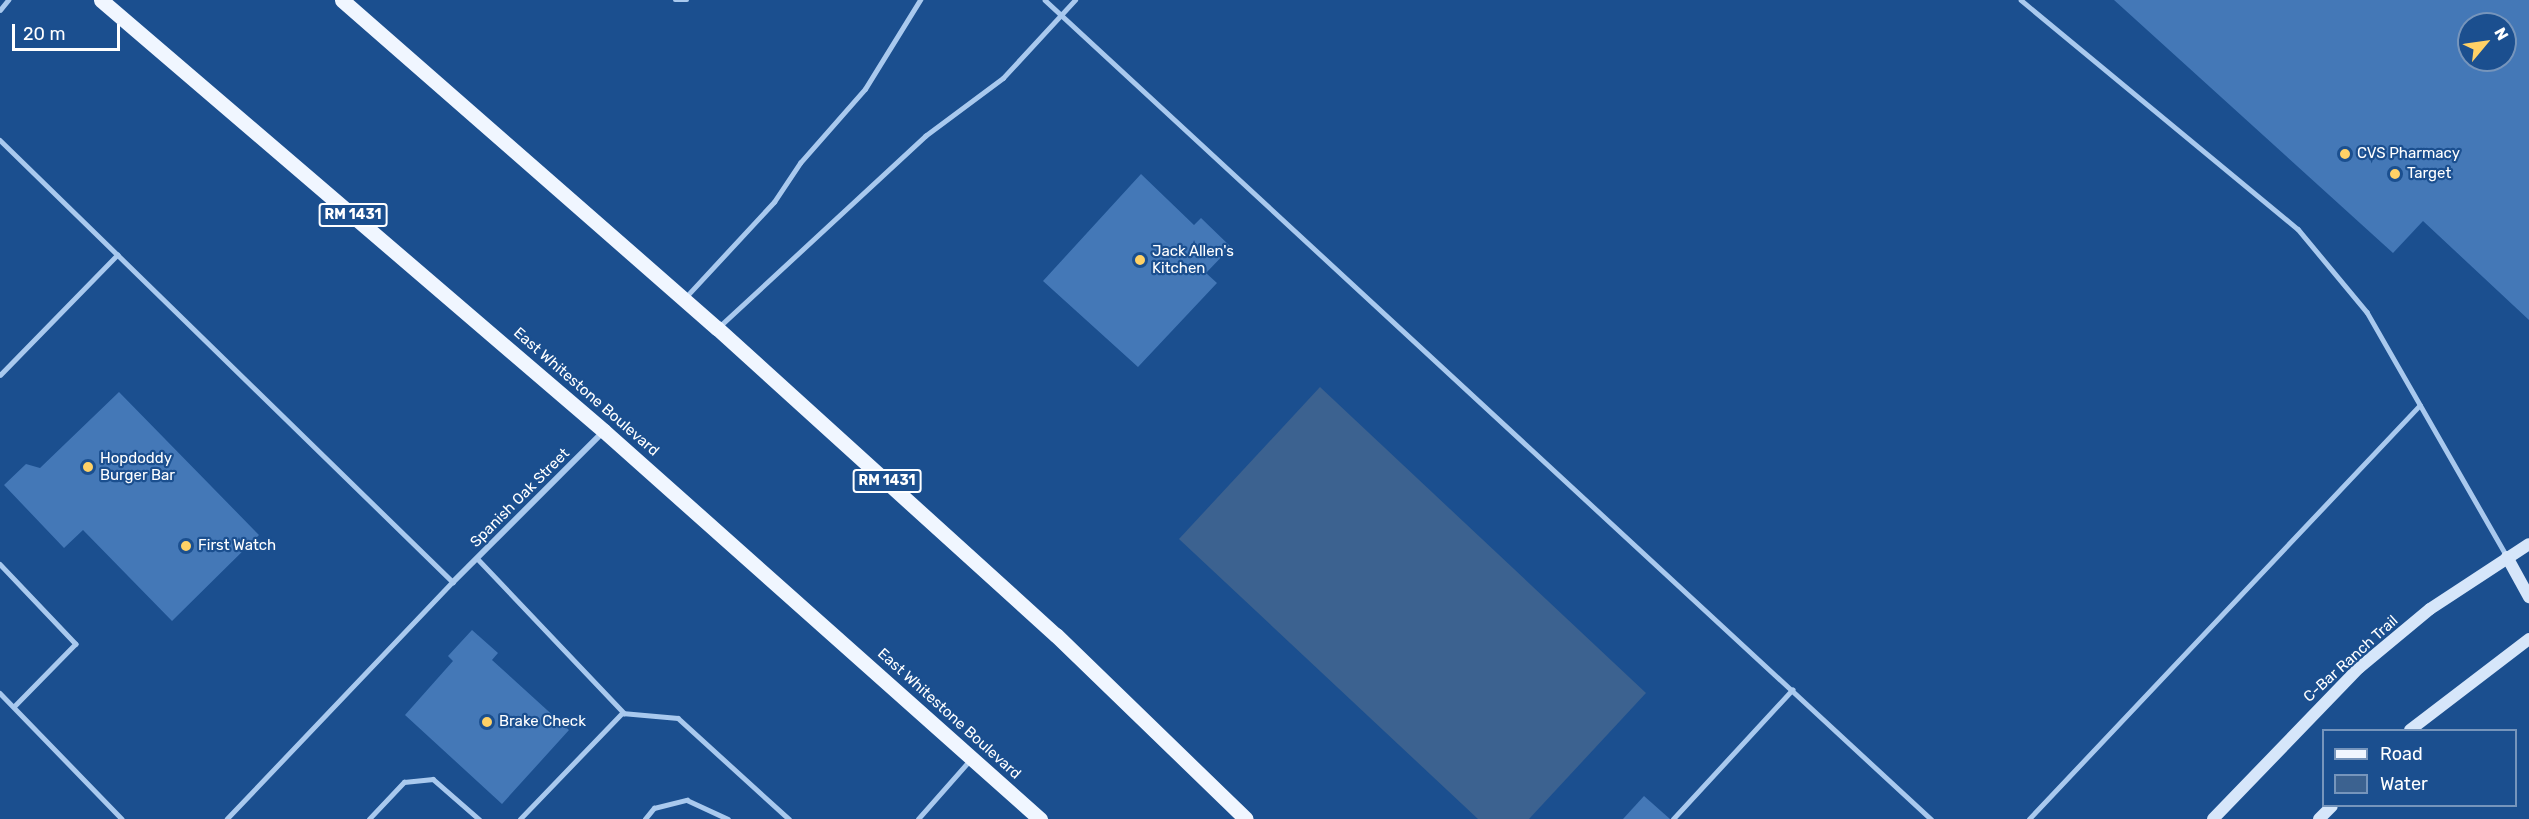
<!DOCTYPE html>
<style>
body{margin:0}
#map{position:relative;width:2529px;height:819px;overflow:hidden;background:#1b4f8f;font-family:Rubik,sans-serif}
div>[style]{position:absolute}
.water>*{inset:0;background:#3c6290}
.building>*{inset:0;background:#4478b7}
.lane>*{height:4.5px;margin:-2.25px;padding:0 2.25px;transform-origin:2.25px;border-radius:2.25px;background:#a9c9ee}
.street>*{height:6px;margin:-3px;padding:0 3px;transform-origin:3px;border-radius:3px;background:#a9c9ee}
.secondary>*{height:12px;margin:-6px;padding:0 6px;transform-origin:6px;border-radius:6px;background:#d6e6fa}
.primary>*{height:15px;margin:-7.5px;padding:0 7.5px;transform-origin:7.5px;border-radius:7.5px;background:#f0f6ff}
.dots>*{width:16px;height:16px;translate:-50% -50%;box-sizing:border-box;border:3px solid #1b4f8f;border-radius:50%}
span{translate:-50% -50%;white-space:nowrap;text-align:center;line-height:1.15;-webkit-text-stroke:4.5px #1b4f8f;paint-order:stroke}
.shield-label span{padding:2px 4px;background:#1b4f8f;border:2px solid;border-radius:4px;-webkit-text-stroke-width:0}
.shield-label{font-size:14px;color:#fff;font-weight:700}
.poi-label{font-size:15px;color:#fff}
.left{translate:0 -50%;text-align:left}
.street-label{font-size:15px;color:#fff}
.legend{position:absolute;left:2322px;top:729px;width:195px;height:78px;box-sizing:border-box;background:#1b4f8f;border:2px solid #7695bc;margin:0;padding:8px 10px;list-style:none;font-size:18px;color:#fff}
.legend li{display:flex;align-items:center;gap:12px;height:30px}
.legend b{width:30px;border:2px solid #7695bc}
.north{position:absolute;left:2457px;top:12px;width:60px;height:60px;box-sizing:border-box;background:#1b4f8f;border:2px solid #7695bc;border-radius:50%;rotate:61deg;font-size:16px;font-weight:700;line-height:24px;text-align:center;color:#fff}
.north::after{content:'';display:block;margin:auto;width:21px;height:27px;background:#ffd166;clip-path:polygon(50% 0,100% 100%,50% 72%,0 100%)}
.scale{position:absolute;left:12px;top:24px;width:108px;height:27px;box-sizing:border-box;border:3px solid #fff;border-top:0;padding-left:8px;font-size:18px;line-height:21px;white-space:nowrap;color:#fff;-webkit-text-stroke:4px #1b4f8f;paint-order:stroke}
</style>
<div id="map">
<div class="water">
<i style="clip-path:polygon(1320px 387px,1646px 693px,1529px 819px,1478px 819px,1179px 539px)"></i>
</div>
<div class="building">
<i style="clip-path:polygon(evenodd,2114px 0,2529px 0,2529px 320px,2423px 221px,2393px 253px,2114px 0,2469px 24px,2505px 24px,2505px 60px,2469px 60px,2469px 24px)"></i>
<i style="clip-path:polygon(1141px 174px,1194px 225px,1201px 218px,1231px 247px,1206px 273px,1217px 283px,1138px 367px,1043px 281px)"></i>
<i style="clip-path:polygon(119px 392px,259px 535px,172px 621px,83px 530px,64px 548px,4px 485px,26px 464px,40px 468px)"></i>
<i style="clip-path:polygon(472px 630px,498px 653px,492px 660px,569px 730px,502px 804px,405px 715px,453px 661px,448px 656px)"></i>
<i style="clip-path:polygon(1644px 796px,1670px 819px,1623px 819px)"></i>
</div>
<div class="lane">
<i style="left:675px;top:0;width:12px"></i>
<i style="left:1045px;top:0;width:1207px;rotate:42.75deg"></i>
<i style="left:2021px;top:0;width:359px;rotate:39.6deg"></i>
<i style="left:2298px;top:229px;width:108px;rotate:50.3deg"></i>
<i style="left:2367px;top:312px;width:280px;rotate:60.2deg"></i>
<i style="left:0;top:10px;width:13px;rotate:-51deg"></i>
<i style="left:0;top:140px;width:633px;rotate:44.3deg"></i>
<i style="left:453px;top:582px;width:327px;rotate:133.6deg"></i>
<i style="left:685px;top:298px;width:131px;rotate:-47.2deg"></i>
<i style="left:774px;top:202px;width:47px;rotate:-56.3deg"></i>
<i style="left:800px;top:163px;width:98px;rotate:-48.7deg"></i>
<i style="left:865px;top:89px;width:105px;rotate:-58.3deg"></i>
<i style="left:720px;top:326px;width:280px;rotate:-42.8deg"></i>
<i style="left:925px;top:136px;width:97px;rotate:-36.6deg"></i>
<i style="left:1003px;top:78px;width:106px;rotate:-47.3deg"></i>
<i style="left:0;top:375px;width:168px;rotate:-45.7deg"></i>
<i style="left:477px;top:558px;width:214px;rotate:46.5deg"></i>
<i style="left:0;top:564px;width:110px;rotate:46.5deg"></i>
<i style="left:76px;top:644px;width:88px;rotate:134.5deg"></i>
<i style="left:0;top:693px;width:175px;rotate:45.9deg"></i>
<i style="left:369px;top:819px;width:51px;rotate:-46.6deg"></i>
<i style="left:404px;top:782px;width:29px;rotate:-6deg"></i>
<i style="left:433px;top:779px;width:61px;rotate:41deg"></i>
<i style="left:520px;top:819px;width:147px;rotate:-46.1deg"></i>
<i style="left:622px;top:713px;width:56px;rotate:5.1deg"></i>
<i style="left:678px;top:718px;width:150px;rotate:42.3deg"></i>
<i style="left:645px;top:819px;width:14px;rotate:-51deg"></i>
<i style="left:654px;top:808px;width:34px;rotate:-14deg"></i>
<i style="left:687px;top:800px;width:45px;rotate:24.9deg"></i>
<i style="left:918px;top:819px;width:79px;rotate:-48.6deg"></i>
<i style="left:1673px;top:819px;width:176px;rotate:-47.3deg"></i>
<i style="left:2029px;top:819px;width:569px;rotate:-46.64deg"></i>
</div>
<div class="street">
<i style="left:453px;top:582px;width:214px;rotate:-45deg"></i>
</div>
<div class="secondary">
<i style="left:2507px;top:557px;width:46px;rotate:61.2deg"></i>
<i style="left:2410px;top:730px;width:150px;rotate:-37.4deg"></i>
<i style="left:2213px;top:819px;width:210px;rotate:-46deg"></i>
<i style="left:2359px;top:668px;width:92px;rotate:-39.7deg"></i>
<i style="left:2430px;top:609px;width:118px;rotate:-33.3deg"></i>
<i style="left:2319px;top:819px;width:18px;rotate:-45deg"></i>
</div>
<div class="primary">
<i style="left:101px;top:0;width:662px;rotate:40.59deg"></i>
<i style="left:604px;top:431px;width:584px;rotate:41.67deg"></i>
<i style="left:342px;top:0;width:498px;rotate:41.2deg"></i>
<i style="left:717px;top:328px;width:457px;rotate:42.2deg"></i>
<i style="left:1056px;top:635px;width:264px;rotate:44.1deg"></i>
</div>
<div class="dots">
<i style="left:2345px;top:154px;background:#ffd166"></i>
<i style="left:2395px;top:174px;background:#ffd166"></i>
<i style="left:1140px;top:260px;background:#ffd166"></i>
<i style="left:88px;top:467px;background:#ffd166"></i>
<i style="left:186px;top:546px;background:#ffd166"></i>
<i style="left:487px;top:722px;background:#ffd166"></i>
</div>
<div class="shield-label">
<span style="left:353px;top:215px">RM 1431</span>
<span style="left:887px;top:481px">RM 1431</span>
</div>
<div class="poi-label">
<span class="left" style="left:2357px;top:154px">CVS Pharmacy</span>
<span class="left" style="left:2407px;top:174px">Target</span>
<span class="left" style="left:1152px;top:260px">Jack Allen's<br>Kitchen</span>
<span class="left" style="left:100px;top:467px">Hopdoddy<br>Burger Bar</span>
<span class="left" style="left:198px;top:546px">First Watch</span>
<span class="left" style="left:499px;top:722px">Brake Check</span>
</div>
<div class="street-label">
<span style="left:586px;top:392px;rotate:41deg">East Whitestone Boulevard</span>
<span style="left:520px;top:498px;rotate:-45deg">Spanish Oak Street</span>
<span style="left:2351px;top:659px;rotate:-42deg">C-Bar Ranch Trail</span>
<span style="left:949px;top:714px;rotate:42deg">East Whitestone Boulevard</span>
</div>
<ul class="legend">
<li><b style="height:8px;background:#f0f6ff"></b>Road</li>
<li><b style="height:16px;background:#3c6290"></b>Water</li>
</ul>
<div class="north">N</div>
<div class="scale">20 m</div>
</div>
